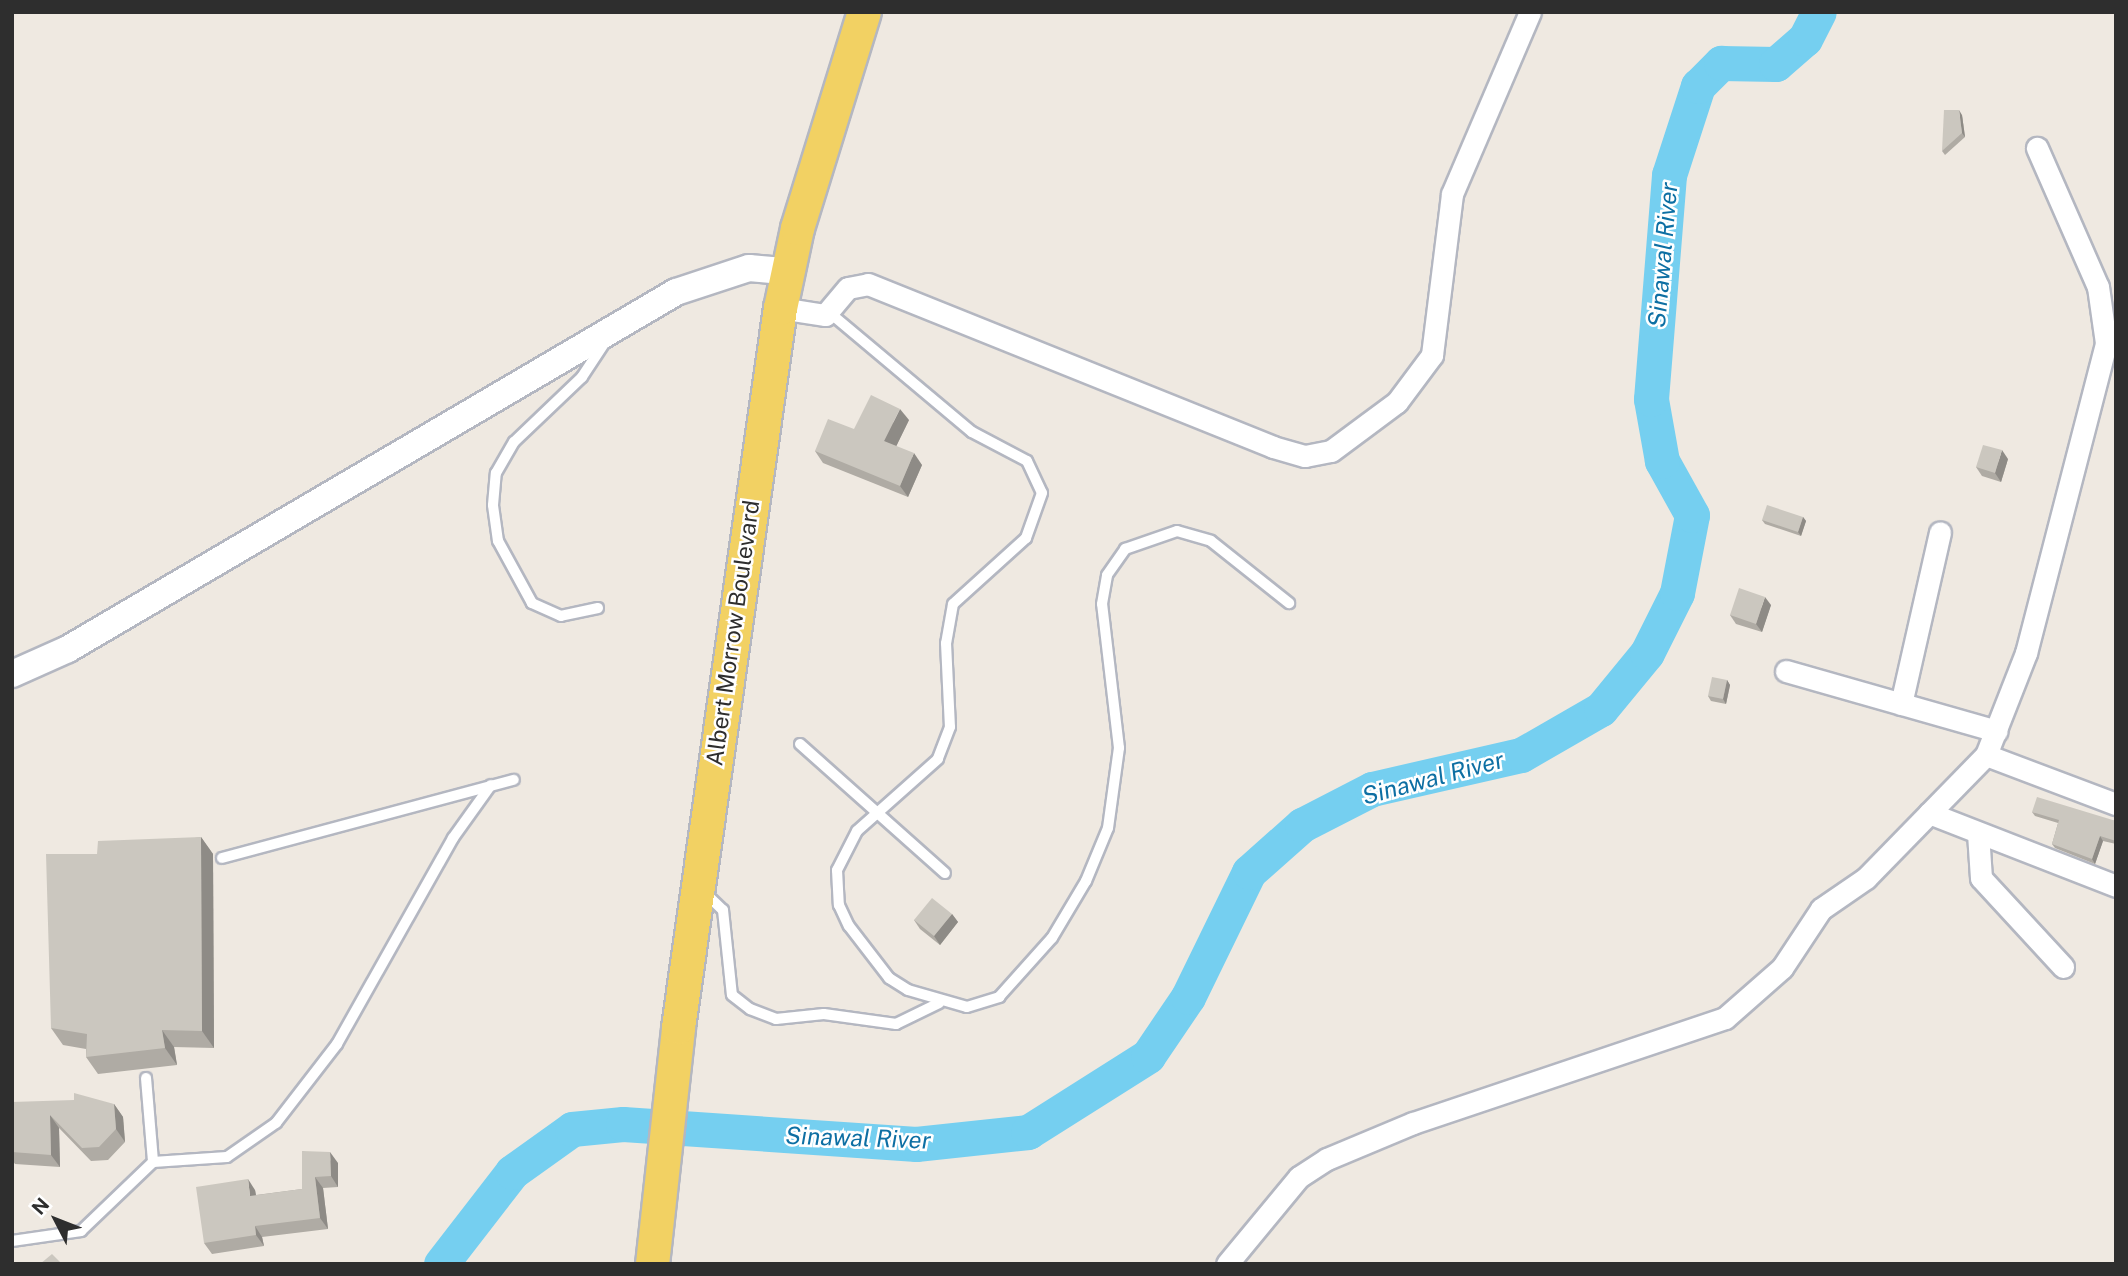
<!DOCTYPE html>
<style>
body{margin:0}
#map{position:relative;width:2128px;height:1276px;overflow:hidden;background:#efe9e1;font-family:"Public Sans",sans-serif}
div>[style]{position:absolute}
.river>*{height:35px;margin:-17.5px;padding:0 17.5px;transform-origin:17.5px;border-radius:17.5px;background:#75cff0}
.roads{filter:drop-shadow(2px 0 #b4b7c1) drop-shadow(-2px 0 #b4b7c1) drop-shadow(0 2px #b4b7c1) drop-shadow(0 -2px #b4b7c1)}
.service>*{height:10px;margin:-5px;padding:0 5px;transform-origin:5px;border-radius:5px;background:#fff}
.minor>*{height:21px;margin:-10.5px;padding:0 10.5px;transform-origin:10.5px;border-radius:10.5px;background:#fff}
.tertiary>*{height:26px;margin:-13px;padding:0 13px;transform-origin:13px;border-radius:13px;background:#fff}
.primary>*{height:33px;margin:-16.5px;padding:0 16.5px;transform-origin:16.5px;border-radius:16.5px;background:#f2d163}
.wall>*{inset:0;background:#afaba4}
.shaded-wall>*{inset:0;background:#8e8b86}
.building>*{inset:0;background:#cbc7bf}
span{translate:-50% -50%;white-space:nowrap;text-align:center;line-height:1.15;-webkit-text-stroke:5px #fff;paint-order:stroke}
.street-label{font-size:23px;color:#2e2e2e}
.water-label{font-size:24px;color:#0d6fa3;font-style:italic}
.frame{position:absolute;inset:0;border:14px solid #2e2e2e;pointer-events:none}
.north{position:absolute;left:21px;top:1185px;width:70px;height:70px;-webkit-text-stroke:5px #fff;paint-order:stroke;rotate:312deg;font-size:19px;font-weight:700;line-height:28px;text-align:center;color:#2e2e2e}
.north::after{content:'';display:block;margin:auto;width:24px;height:32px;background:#2e2e2e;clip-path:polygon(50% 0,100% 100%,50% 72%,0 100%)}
</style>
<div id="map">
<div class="river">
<i style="left:441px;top:1264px;width:116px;rotate:-52.3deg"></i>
<i style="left:512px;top:1172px;width:74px;rotate:-35.6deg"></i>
<i style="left:572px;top:1129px;width:51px;rotate:-5.6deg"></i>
<i style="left:623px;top:1124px;width:294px;rotate:3.9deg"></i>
<i style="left:916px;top:1144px;width:113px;rotate:-6.1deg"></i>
<i style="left:1028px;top:1132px;width:142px;rotate:-32.3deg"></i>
<i style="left:1148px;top:1056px;width:71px;rotate:-55.9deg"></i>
<i style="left:1188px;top:997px;width:139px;rotate:-64deg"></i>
<i style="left:1249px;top:872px;width:71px;rotate:-41.6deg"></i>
<i style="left:1302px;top:825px;width:79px;rotate:-27.2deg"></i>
<i style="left:1372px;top:789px;width:153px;rotate:-12.9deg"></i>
<i style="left:1521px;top:755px;width:92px;rotate:-29.9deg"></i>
<i style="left:1601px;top:709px;width:72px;rotate:-50.6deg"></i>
<i style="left:1647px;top:653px;width:67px;rotate:-63.4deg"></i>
<i style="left:1677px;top:593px;width:79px;rotate:-79.1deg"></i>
<i style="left:1692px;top:515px;width:62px;rotate:-119.1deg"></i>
<i style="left:1662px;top:461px;width:63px;rotate:-100.1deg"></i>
<i style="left:1651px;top:399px;width:225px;rotate:-85.4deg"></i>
<i style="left:1669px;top:175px;width:94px;rotate:-72deg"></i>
<i style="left:1698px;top:86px;width:33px;rotate:-45deg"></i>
<i style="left:1721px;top:63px;width:55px;rotate:1deg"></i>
<i style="left:1776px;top:64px;width:38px;rotate:-41deg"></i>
<i style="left:1805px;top:39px;width:30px;rotate:-63deg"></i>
</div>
<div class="roads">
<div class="service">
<i style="left:830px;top:313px;width:185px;rotate:40deg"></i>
<i style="left:972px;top:432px;width:62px;rotate:27.8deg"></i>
<i style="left:1027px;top:461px;width:35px;rotate:65deg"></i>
<i style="left:1042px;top:493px;width:48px;rotate:109.6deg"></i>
<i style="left:1026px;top:538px;width:98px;rotate:137.9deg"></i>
<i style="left:953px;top:604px;width:40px;rotate:100deg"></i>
<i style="left:946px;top:643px;width:84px;rotate:87.3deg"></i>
<i style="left:950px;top:727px;width:34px;rotate:111deg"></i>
<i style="left:938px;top:759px;width:108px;rotate:138.4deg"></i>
<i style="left:857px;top:831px;width:44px;rotate:117.1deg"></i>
<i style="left:837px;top:870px;width:35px;rotate:87deg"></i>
<i style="left:839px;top:905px;width:23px;rotate:65deg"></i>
<i style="left:849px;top:926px;width:66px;rotate:52.4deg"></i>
<i style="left:889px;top:978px;width:22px;rotate:32deg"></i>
<i style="left:908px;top:990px;width:61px;rotate:16.1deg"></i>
<i style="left:967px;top:1007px;width:34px;rotate:-17deg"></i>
<i style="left:999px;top:997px;width:79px;rotate:-48.1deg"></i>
<i style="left:1052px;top:938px;width:66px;rotate:-59.2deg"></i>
<i style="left:1086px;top:881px;width:57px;rotate:-67.5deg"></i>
<i style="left:1108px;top:828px;width:81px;rotate:-82.2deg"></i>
<i style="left:1119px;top:748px;width:145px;rotate:-96.7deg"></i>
<i style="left:1102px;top:604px;width:29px;rotate:-80deg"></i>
<i style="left:1107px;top:575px;width:32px;rotate:-55deg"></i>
<i style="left:1125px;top:549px;width:55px;rotate:-19.1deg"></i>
<i style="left:1177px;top:531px;width:35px;rotate:16deg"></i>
<i style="left:1211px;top:541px;width:100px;rotate:38.5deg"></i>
<i style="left:598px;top:608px;width:38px;rotate:168deg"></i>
<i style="left:561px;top:616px;width:32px;rotate:-156deg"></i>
<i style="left:532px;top:603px;width:71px;rotate:-118.7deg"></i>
<i style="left:498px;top:541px;width:36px;rotate:-98deg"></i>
<i style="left:493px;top:505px;width:32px;rotate:-85deg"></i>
<i style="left:496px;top:473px;width:36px;rotate:-60deg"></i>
<i style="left:514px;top:442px;width:94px;rotate:-43.7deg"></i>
<i style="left:582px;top:377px;width:45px;rotate:-56.7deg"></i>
<i style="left:800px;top:744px;width:194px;rotate:41.7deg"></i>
<i style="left:222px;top:858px;width:302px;rotate:-15deg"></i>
<i style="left:702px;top:890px;width:29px;rotate:44deg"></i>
<i style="left:723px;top:910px;width:85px;rotate:84deg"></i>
<i style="left:732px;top:995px;width:23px;rotate:38deg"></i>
<i style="left:750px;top:1009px;width:28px;rotate:21deg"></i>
<i style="left:776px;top:1019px;width:48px;rotate:-5.9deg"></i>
<i style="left:824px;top:1014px;width:73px;rotate:7.9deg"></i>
<i style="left:896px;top:1024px;width:48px;rotate:-26deg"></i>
<i style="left:146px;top:1078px;width:84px;rotate:85.2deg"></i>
<i style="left:12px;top:1241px;width:70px;rotate:-8.2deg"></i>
<i style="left:81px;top:1231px;width:100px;rotate:-43.8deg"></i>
<i style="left:153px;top:1162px;width:74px;rotate:-3.9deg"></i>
<i style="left:227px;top:1157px;width:60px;rotate:-34.8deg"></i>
<i style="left:276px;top:1123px;width:100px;rotate:-52.3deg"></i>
<i style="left:337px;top:1044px;width:236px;rotate:-60.6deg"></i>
<i style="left:453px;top:838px;width:65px;rotate:-54.4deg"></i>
</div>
<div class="minor">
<i style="left:780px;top:308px;width:46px;rotate:8.8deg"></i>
<i style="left:825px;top:315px;width:35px;rotate:-50deg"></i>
<i style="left:848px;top:288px;width:20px;rotate:-11deg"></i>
<i style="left:868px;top:284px;width:437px;rotate:21.9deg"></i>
<i style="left:1273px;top:447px;width:33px;rotate:16deg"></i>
<i style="left:1305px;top:456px;width:26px;rotate:-11deg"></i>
<i style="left:1331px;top:451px;width:82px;rotate:-36.6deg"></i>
<i style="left:1397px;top:402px;width:59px;rotate:-53.3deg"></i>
<i style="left:1432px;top:355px;width:162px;rotate:-82.9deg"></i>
<i style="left:1452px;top:194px;width:198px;rotate:-66.8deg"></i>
<i style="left:1786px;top:671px;width:219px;rotate:15.9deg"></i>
<i style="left:1901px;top:704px;width:176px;rotate:-77.2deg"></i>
<i style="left:1986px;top:755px;width:139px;rotate:20.7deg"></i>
<i style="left:1929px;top:813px;width:201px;rotate:21.3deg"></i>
<i style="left:1978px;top:833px;width:45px;rotate:86.2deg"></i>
<i style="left:1981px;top:878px;width:121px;rotate:47.3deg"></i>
<i style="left:1227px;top:1264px;width:113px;rotate:-50.4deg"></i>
<i style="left:1299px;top:1177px;width:33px;rotate:-33deg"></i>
<i style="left:1327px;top:1159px;width:93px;rotate:-22.7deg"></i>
<i style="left:1413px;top:1123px;width:329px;rotate:-18.6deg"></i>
<i style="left:1725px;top:1018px;width:76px;rotate:-41.3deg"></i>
<i style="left:1782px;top:968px;width:71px;rotate:-56.5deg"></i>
<i style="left:1821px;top:909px;width:55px;rotate:-34.6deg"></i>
<i style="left:1866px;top:878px;width:172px;rotate:-45.7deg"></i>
<i style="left:1986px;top:755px;width:110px;rotate:-68.6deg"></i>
<i style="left:2026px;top:653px;width:320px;rotate:-75.5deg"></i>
<i style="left:2106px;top:343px;width:57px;rotate:-98.1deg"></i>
<i style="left:2098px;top:287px;width:152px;rotate:-113.7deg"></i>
</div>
<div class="tertiary">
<i style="left:12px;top:674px;width:61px;rotate:-24.1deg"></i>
<i style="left:68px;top:649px;width:705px;rotate:-30.42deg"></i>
<i style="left:676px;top:292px;width:77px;rotate:-18.2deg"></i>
<i style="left:749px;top:268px;width:37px;rotate:5deg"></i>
</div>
<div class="primary">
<i style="left:652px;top:1264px;width:238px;rotate:-83.7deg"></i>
<i style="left:678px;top:1027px;width:726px;rotate:-81.93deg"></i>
<i style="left:780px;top:308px;width:82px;rotate:-78deg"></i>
<i style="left:797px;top:228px;width:226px;rotate:-72.8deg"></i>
</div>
</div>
<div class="wall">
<i style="clip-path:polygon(1962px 115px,1965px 137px,1945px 155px,1942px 151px)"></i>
<i style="clip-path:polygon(909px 420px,896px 446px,922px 465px,908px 497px,823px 463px,815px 451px,854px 429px)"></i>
<i style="clip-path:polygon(2008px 459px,2001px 482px,1982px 476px,1976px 467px)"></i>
<i style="clip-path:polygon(1803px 517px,1806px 521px,1801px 536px,1765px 524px,1762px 520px)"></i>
<i style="clip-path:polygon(1771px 605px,1762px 632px,1736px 624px,1730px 615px)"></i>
<i style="clip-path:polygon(1727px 680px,1730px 685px,1726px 704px,1711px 701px,1708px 696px)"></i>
<i style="clip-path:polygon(2032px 812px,2116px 821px,2116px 844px,2103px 841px,2095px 864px,2055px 848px,2052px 844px,2058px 823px,2035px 816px)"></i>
<i style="clip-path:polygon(201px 837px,213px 854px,214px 1048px,174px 1047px,177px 1065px,98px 1074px,86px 1057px,86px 1049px,63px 1045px,51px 1028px,97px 854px)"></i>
<i style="clip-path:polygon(952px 914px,958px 922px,940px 945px,920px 929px,914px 920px)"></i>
<i style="clip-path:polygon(12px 1102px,114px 1104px,123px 1117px,125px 1142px,108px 1160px,91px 1161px,59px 1128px,60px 1167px,15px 1164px,12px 1160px)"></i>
<i style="clip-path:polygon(302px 1151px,338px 1163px,338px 1187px,323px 1188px,328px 1229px,262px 1237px,264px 1246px,212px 1254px,204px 1243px,255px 1190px,256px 1195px,302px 1189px)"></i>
</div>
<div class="shaded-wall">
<i style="clip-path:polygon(1959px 110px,1962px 115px,1965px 137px,1962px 133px)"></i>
<i style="clip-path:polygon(900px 409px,909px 420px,893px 453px,884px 441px)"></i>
<i style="clip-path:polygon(2002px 450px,2008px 459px,2001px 482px,1995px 473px)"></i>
<i style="clip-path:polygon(914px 453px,922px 465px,908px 497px,900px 486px)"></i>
<i style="clip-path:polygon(1803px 517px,1806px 521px,1801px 536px,1798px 532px)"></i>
<i style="clip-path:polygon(1765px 597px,1771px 605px,1762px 632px,1756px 624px)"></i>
<i style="clip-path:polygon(1727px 680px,1730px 685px,1726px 704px,1723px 699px)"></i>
<i style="clip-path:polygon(2100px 836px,2103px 841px,2095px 864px,2092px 859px)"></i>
<i style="clip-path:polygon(201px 837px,213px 854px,214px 1048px,202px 1031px)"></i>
<i style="clip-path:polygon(952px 914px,958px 922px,940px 945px,934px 936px)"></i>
<i style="clip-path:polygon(162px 1030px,174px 1047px,177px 1065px,165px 1048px)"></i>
<i style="clip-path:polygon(114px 1104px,123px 1117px,125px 1142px,116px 1129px)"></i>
<i style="clip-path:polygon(50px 1115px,59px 1128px,60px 1167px,51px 1155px)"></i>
<i style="clip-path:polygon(330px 1152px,338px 1163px,338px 1187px,331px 1176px)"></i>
<i style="clip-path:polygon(315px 1177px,323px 1188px,328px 1229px,320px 1218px)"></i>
<i style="clip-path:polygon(248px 1179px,255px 1190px,258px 1207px,250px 1196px)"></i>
<i style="clip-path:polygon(255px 1226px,262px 1237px,264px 1246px,256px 1235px)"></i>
</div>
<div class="building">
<i style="clip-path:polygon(1944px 110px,1959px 110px,1962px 133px,1942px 151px)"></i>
<i style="clip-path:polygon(871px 395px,900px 409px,884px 441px,914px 453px,900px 486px,815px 451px,828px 419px,854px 429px)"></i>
<i style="clip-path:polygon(1983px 445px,2002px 450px,1995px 473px,1976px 467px)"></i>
<i style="clip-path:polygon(1767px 505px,1803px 517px,1798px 532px,1762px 520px)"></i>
<i style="clip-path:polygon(1739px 588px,1765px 597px,1756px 624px,1730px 615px)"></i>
<i style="clip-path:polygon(1712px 677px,1727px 680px,1723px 699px,1708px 696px)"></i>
<i style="clip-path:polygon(2037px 797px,2116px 821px,2116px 841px,2100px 836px,2092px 859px,2052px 844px,2059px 820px,2032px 812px)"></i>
<i style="clip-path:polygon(201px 837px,202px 1031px,162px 1030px,165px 1048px,86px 1057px,87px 1034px,51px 1028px,46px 854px,97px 854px,98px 841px)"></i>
<i style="clip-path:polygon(932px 898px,952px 914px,934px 936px,914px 920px)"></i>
<i style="clip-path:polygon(74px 1093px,114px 1104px,116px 1129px,99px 1147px,82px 1148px,50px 1115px,51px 1155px,12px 1152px,12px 1102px,74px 1100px)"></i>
<i style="clip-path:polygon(302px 1151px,330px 1152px,331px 1176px,315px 1177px,320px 1218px,255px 1226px,256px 1235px,204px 1243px,196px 1187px,248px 1179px,250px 1196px,302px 1189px)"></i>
<i style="clip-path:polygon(52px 1254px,62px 1264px,40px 1264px)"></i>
</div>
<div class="street-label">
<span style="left:733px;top:633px;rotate:-82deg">Albert Morrow Boulevard</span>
</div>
<div class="water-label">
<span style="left:1663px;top:255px;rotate:-85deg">Sinawal River</span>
<span style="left:1433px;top:778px;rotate:-15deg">Sinawal River</span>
<span style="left:858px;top:1138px;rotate:2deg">Sinawal River</span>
</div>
<div class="frame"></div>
<div class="north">N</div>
</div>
